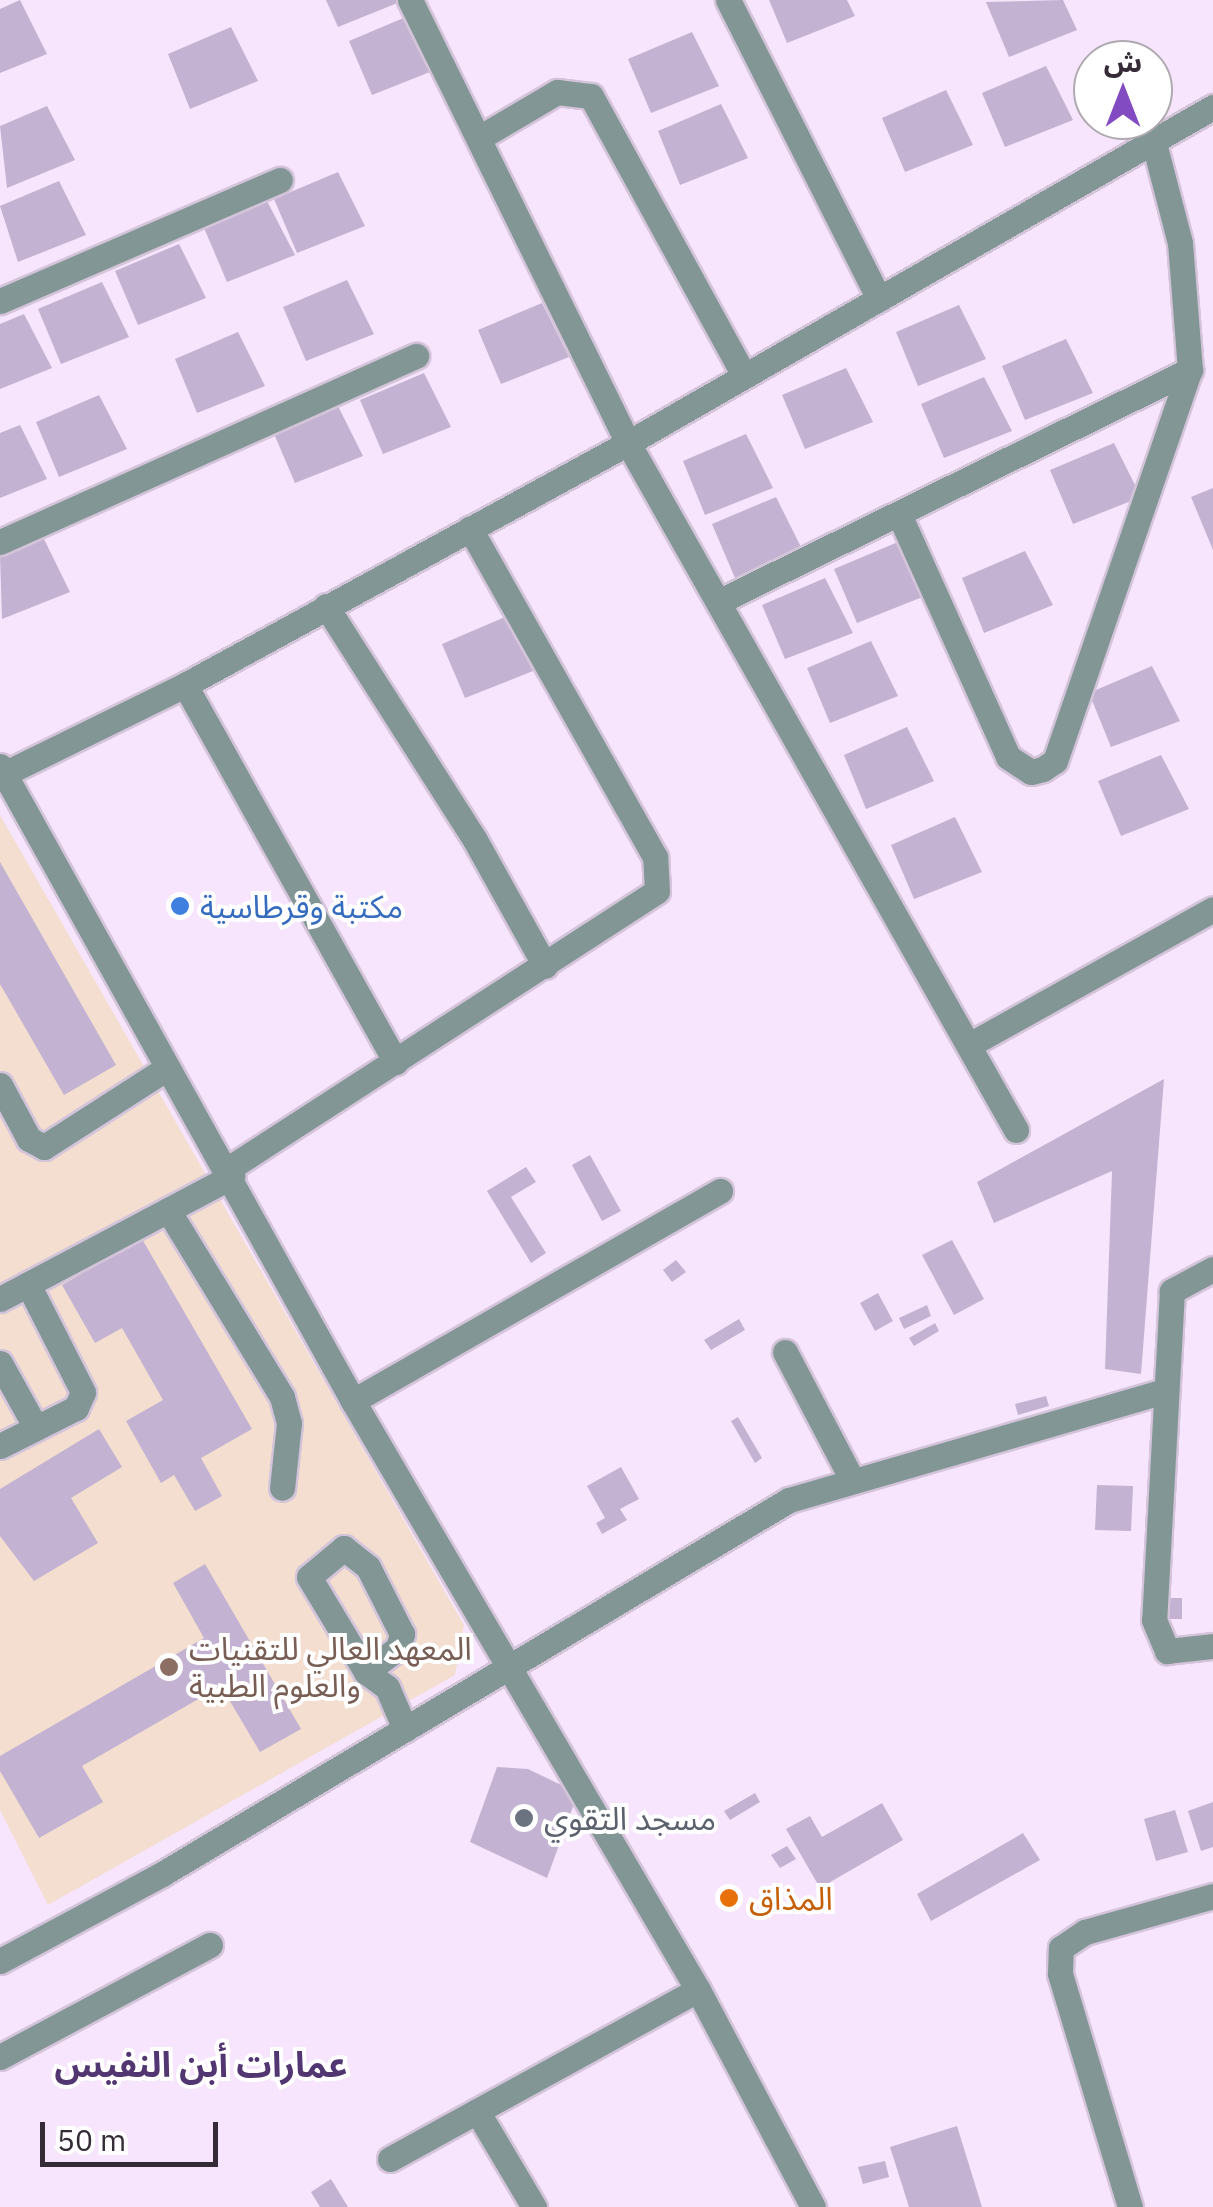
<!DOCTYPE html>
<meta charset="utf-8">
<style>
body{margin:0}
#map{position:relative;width:1213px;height:2207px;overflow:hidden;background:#f7e5fe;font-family:"IBM Plex Sans","Noto Sans Arabic",sans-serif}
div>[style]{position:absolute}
.education>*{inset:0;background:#f3ded0}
.building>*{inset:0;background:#c4b2d2}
.roads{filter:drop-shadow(2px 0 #d4c4da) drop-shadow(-2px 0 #d4c4da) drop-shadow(0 2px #d4c4da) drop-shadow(0 -2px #d4c4da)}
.minor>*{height:25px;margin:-12.5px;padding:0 12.5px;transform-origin:12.5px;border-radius:12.5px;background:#839696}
.dots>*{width:28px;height:28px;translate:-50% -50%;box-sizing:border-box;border:5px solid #fff;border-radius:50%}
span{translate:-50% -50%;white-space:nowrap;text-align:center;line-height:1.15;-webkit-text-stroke:8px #fff;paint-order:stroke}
.shop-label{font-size:32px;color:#366cbe}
.left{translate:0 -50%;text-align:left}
.education-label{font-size:32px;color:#785e54}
.worship-label{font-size:32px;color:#5b616d}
.food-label{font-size:32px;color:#c56008}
.neighbourhood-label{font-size:35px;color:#513672;font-weight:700}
.north{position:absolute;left:1073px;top:40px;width:100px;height:100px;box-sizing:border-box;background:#fff;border:2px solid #aeaaaf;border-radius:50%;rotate:0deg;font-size:28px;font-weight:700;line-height:40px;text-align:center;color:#342b37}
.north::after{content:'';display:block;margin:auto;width:35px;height:45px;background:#834bc2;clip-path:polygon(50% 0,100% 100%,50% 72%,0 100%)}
.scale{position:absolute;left:40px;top:2122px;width:178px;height:45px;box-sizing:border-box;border:5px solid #342b37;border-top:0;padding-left:12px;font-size:30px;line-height:35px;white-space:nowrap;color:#342b37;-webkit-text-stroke:8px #fff;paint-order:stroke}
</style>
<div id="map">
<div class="education">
<i style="clip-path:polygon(0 815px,464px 1625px,455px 1675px,48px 1905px,0 1810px)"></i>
</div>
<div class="building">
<i style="clip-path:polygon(20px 0,47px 54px,0 73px,0 9px)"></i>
<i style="clip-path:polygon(326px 0,405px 0,338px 27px)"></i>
<i style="clip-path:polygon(769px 0,847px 0,855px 16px,787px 43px)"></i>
<i style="clip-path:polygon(1063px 0,1077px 30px,1009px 57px,986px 2px)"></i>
<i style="clip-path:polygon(413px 14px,440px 68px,372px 95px,349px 41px)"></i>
<i style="clip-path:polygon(231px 27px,258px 81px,190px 109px,168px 54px)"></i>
<i style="clip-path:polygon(692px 32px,719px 86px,651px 113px,628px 59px)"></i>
<i style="clip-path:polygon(1046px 66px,1073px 120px,1005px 147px,982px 93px)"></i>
<i style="clip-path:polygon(946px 90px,973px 145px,905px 172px,882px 118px)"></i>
<i style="clip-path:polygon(721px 104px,748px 158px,680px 185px,658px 131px)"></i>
<i style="clip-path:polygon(47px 106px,75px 160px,7px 188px,0 126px)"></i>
<i style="clip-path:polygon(338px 172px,365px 226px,297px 253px,274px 199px)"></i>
<i style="clip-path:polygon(59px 181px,86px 235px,18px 262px,0 206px)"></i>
<i style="clip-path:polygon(267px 201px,295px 255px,227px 282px,204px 228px)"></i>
<i style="clip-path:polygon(179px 244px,206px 298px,138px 325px,115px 271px)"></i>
<i style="clip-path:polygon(347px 280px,374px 334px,306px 361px,283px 307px)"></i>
<i style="clip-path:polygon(102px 282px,129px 337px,61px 364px,38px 309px)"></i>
<i style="clip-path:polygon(542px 303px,569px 357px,501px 384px,478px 330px)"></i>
<i style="clip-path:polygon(959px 305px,986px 359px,918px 386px,896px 332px)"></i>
<i style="clip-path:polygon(24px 314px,52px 368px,0 389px,0 324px)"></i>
<i style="clip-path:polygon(238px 332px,265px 386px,197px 413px,175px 359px)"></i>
<i style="clip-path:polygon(1066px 339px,1093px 393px,1025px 420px,1002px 366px)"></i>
<i style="clip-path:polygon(846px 368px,873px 422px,805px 449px,782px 395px)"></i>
<i style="clip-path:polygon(424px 373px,451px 427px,383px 454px,360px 400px)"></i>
<i style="clip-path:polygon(984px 377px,1012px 431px,944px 458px,921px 404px)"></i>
<i style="clip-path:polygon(99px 395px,127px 449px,59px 477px,36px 422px)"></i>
<i style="clip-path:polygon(336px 402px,363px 456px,295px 483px,272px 429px)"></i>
<i style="clip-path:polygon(20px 425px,47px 479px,0 498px,0 433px)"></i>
<i style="clip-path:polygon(746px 434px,773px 488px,705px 515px,683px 461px)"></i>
<i style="clip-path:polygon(1114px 443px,1141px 497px,1073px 524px,1050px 470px)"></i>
<i style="clip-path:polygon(1213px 488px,1213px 550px,1191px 497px)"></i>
<i style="clip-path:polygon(776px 497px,803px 551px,735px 578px,712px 524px)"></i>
<i style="clip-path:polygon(43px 537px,70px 592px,2px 619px,0 556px)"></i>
<i style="clip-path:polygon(898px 542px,925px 596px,857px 623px,834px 569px)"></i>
<i style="clip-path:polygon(1025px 551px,1053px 605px,984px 633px,962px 578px)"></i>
<i style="clip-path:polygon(825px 578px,853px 633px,785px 659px,762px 605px)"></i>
<i style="clip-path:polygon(505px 617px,533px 671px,465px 698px,442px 644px)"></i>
<i style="clip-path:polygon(871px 641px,898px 696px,830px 723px,807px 668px)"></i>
<i style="clip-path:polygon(1152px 666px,1180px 721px,1111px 747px,1089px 693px)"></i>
<i style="clip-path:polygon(907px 727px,934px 781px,866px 809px,844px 755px)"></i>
<i style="clip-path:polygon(1161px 755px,1189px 809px,1121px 836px,1098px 781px)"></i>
<i style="clip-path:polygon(955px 817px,982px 872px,914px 899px,891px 845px)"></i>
<i style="clip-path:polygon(0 862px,116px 1065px,64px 1095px,0 984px)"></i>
<i style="clip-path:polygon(1164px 1079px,1141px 1374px,1105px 1369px,1112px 1171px,994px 1223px,977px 1182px)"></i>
<i style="clip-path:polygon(590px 1155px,621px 1211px,602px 1221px,572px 1165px)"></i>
<i style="clip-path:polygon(526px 1167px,536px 1182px,511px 1197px,546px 1253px,531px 1263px,487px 1191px)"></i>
<i style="clip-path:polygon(142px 1239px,252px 1429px,201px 1458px,222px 1496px,195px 1511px,174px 1475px,161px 1483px,126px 1421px,163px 1400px,122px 1328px,95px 1343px,62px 1285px)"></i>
<i style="clip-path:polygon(952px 1240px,984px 1299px,954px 1315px,922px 1255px)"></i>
<i style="clip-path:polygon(676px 1260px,686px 1272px,672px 1282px,663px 1270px)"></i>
<i style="clip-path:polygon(878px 1293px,893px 1321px,875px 1331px,860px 1303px)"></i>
<i style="clip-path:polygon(927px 1305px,931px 1316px,904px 1329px,899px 1318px)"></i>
<i style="clip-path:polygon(739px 1319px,745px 1330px,711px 1350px,704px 1340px)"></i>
<i style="clip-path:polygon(935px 1323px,939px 1331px,914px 1346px,909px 1338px)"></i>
<i style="clip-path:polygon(1046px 1396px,1049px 1406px,1018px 1415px,1015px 1404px)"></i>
<i style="clip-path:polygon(738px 1417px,762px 1458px,755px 1463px,731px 1421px)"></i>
<i style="clip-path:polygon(99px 1429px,122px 1467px,71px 1498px,98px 1543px,34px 1581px,0 1536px,0 1489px)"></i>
<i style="clip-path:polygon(621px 1467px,639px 1499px,620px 1509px,627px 1520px,602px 1534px,596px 1523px,605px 1518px,587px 1486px)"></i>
<i style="clip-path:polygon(1097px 1485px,1133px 1486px,1131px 1531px,1095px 1530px)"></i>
<i style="clip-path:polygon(205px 1564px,301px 1729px,260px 1752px,221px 1686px,82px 1766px,103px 1802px,39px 1838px,0 1771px,0 1756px,204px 1638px,173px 1583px)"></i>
<i style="clip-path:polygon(1166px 1598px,1182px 1598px,1182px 1619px,1166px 1619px)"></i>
<i style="clip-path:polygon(497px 1767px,528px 1769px,578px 1793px,547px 1878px,470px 1842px)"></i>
<i style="clip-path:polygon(755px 1793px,760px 1802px,730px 1820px,724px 1811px)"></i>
<i style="clip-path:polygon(1213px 1802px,1213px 1847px,1201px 1851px,1188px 1811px)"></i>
<i style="clip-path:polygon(882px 1803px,903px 1840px,820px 1888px,786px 1829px,810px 1816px,822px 1837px)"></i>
<i style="clip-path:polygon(1175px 1810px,1188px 1852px,1156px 1861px,1144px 1819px)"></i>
<i style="clip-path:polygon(1023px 1833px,1040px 1860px,931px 1921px,917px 1894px)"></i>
<i style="clip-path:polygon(787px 1846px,796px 1859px,780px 1868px,771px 1855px)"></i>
<i style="clip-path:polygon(957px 2126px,982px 2207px,909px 2207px,890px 2147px)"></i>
<i style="clip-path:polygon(885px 2161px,889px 2177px,863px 2184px,858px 2167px)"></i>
<i style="clip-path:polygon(331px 2179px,348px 2207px,320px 2207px,311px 2192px)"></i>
</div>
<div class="roads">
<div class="minor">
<i style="left:410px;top:0;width:494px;rotate:63.8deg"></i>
<i style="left:628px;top:443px;width:789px;rotate:60.54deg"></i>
<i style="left:728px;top:0;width:335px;rotate:63.2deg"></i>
<i style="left:479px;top:138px;width:91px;rotate:-30.5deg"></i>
<i style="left:557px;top:92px;width:34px;rotate:7deg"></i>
<i style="left:591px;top:96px;width:317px;rotate:61.3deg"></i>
<i style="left:0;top:301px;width:305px;rotate:-23.4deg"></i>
<i style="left:899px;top:514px;width:266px;rotate:65.8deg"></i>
<i style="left:1008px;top:757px;width:27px;rotate:33deg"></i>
<i style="left:1031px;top:772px;width:12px;rotate:-14deg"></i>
<i style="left:1043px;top:769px;width:14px;rotate:-34deg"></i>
<i style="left:1055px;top:761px;width:414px;rotate:-71deg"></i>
<i style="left:1190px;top:370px;width:127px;rotate:-94.5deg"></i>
<i style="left:1180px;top:243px;width:99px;rotate:-104.6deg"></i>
<i style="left:0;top:542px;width:456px;rotate:-24.1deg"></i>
<i style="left:720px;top:601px;width:524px;rotate:-26.17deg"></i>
<i style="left:326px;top:606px;width:277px;rotate:57.5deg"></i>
<i style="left:475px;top:840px;width:144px;rotate:60.9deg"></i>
<i style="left:185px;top:685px;width:432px;rotate:60.8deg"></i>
<i style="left:0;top:766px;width:727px;rotate:60.93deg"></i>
<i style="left:353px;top:1401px;width:683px;rotate:59.64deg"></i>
<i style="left:698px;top:1990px;width:246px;rotate:62.1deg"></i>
<i style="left:6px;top:773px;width:199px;rotate:-26.2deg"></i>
<i style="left:185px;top:685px;width:505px;rotate:-28.65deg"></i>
<i style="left:628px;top:443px;width:675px;rotate:-29.87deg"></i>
<i style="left:969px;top:1045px;width:279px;rotate:-29.1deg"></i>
<i style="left:0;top:1085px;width:61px;rotate:61.8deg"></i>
<i style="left:29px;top:1139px;width:17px;rotate:28deg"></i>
<i style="left:44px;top:1147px;width:146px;rotate:-32.7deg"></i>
<i style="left:228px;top:1169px;width:511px;rotate:-32.94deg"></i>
<i style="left:657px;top:891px;width:34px;rotate:-93deg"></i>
<i style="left:655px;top:857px;width:377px;rotate:-119.4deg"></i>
<i style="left:168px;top:1210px;width:219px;rotate:58.6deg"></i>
<i style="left:282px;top:1397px;width:27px;rotate:75deg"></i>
<i style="left:289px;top:1423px;width:65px;rotate:96.1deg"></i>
<i style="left:1213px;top:1269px;width:47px;rotate:151.8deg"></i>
<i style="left:1172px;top:1291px;width:329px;rotate:93.1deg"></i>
<i style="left:1154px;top:1620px;width:34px;rotate:67deg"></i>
<i style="left:1167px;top:1651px;width:46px;rotate:-6.2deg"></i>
<i style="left:0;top:1299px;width:263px;rotate:-27.9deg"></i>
<i style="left:785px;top:1352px;width:140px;rotate:62.3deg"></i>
<i style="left:0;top:1363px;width:74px;rotate:61deg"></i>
<i style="left:353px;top:1401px;width:423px;rotate:-29.8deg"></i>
<i style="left:0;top:1446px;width:85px;rotate:-26.6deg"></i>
<i style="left:76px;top:1408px;width:17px;rotate:-66deg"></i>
<i style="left:83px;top:1392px;width:121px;rotate:-117deg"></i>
<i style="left:366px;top:1672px;width:40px;rotate:-37deg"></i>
<i style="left:398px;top:1648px;width:15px;rotate:-74deg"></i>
<i style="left:402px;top:1634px;width:75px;rotate:-116.9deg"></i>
<i style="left:368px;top:1567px;width:31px;rotate:-142deg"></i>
<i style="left:344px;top:1548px;width:45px;rotate:140.4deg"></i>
<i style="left:309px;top:1577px;width:111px;rotate:59deg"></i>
<i style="left:366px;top:1672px;width:26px;rotate:36deg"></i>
<i style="left:387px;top:1687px;width:46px;rotate:66.8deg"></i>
<i style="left:0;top:1961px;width:184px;rotate:-28.2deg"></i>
<i style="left:162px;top:1874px;width:730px;rotate:-30.82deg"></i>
<i style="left:789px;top:1500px;width:391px;rotate:-16.2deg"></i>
<i style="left:0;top:2057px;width:238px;rotate:-28.1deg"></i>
<i style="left:477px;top:2111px;width:112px;rotate:59.3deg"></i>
<i style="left:390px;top:2159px;width:351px;rotate:-28.8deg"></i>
<i style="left:1130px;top:2207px;width:244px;rotate:-106.7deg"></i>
<i style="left:1060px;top:1973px;width:25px;rotate:-88deg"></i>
<i style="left:1061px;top:1948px;width:29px;rotate:-34deg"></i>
<i style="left:1085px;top:1932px;width:133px;rotate:-15.7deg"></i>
</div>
</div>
<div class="dots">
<i style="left:180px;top:906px;background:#3f7fe0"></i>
<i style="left:169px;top:1667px;background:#8d6e63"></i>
<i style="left:524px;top:1818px;background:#6b7280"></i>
<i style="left:729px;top:1898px;background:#e8710a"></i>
</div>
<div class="shop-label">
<span class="left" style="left:200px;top:906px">مكتبة وقرطاسية</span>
</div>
<div class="education-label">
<span class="left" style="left:189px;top:1667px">المعهد العالي للتقنيات<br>والعلوم الطبية</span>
</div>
<div class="worship-label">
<span class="left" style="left:544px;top:1818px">مسجد التقوي</span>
</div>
<div class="food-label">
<span class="left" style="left:749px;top:1898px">المذاق</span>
</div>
<div class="neighbourhood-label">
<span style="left:201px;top:2064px">عمارات أبن النفيس</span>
</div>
<div class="north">ش</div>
<div class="scale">50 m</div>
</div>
